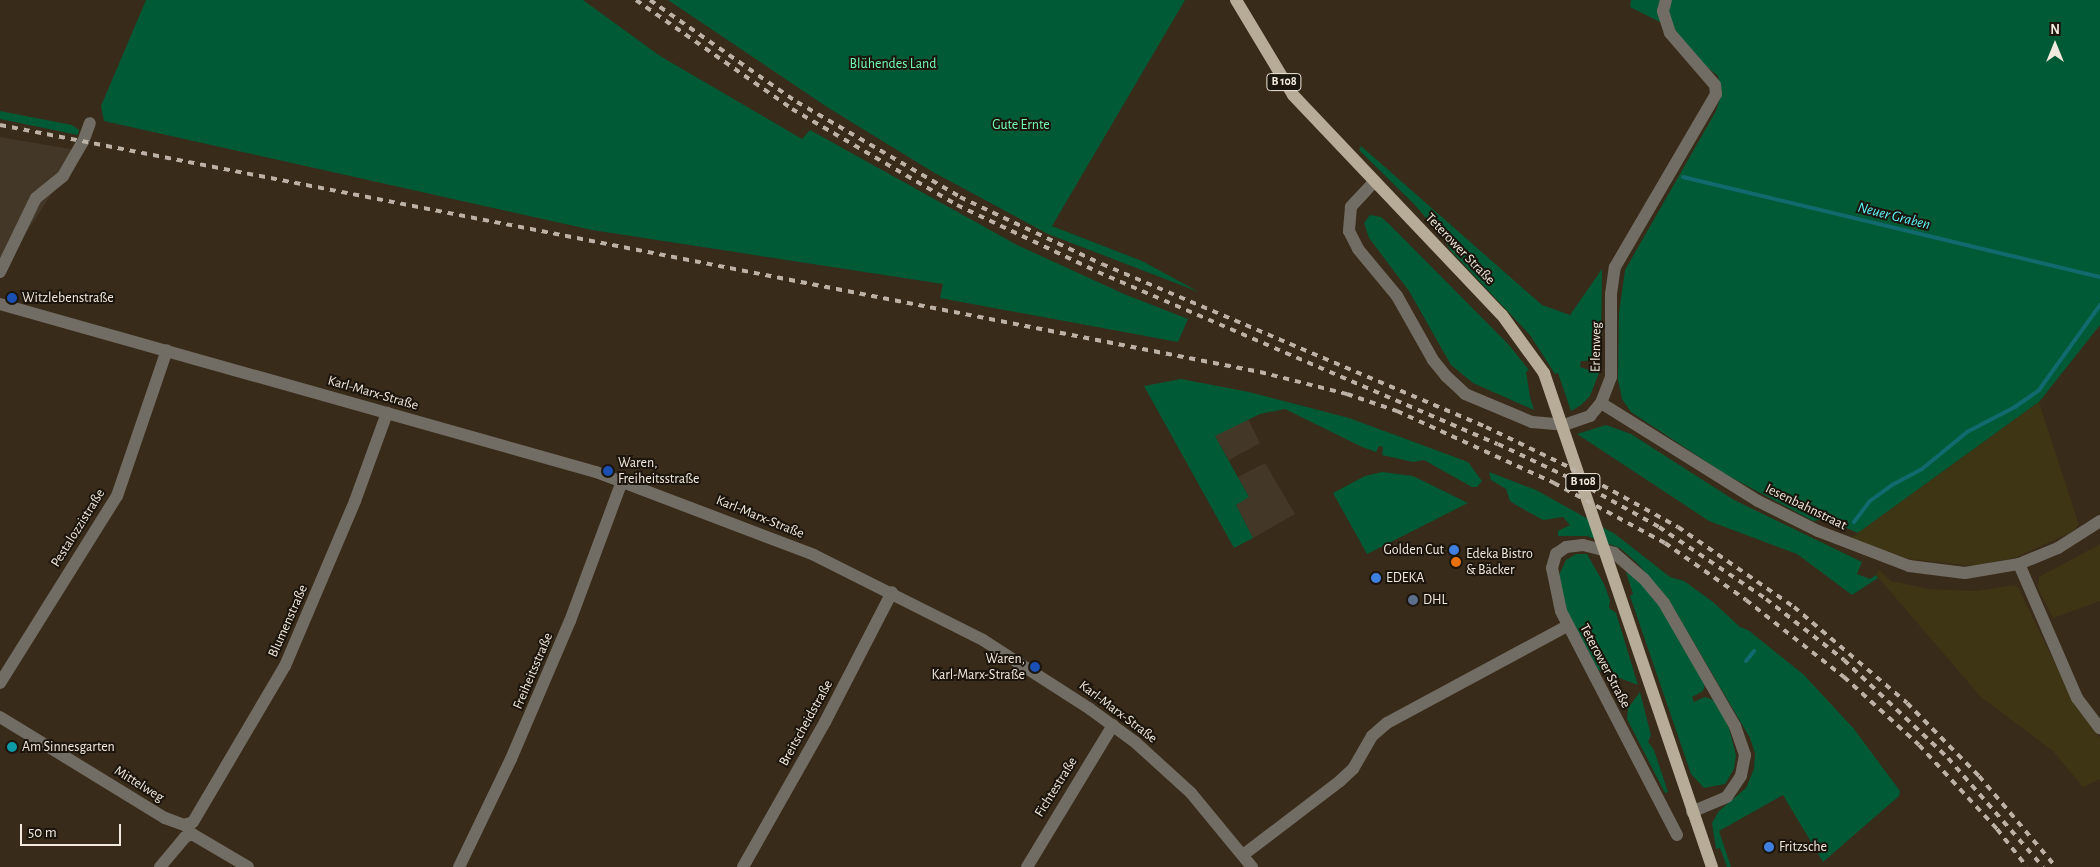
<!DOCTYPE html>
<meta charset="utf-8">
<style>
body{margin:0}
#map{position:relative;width:2100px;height:867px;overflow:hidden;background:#392b19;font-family:"Alegreya Sans",sans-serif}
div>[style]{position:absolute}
.industrial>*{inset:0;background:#433728}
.green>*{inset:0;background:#005a36}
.sand>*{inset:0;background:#3e3515}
.stream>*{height:4px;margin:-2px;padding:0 2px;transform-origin:2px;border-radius:2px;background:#116a6d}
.minor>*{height:12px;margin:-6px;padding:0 6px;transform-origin:6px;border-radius:6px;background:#726d64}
.major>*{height:12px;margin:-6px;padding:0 6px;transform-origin:6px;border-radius:6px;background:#b7ac98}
.rail>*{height:4px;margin-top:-2px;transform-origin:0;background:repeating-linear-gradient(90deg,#bcb2a5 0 6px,transparent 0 12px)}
.dots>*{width:14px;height:14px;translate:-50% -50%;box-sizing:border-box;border:2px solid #1b150d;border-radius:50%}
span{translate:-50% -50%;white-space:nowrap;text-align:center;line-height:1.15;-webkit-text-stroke:4px #1b150d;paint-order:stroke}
.shield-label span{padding:1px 4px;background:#1b150d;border:1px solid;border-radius:4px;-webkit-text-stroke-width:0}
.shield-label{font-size:12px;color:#f2eade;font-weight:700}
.park-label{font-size:14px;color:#74ffb7}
.street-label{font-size:14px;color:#f2eade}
.poi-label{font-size:14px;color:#f2eade}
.left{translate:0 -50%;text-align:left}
.right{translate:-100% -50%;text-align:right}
.water-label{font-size:15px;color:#5ef5fb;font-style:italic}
.north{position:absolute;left:2030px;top:20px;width:50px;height:50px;-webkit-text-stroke:4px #1b150d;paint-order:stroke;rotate:0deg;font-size:14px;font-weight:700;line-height:20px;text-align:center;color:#f2eade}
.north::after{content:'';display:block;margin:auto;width:18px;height:22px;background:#f2eade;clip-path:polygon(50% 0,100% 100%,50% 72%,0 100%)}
.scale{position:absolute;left:20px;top:824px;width:101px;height:22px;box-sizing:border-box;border:2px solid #f2eade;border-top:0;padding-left:6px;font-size:15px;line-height:18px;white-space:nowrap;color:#f2eade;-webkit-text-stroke:4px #1b150d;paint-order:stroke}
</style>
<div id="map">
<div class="industrial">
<i style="clip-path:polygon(0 137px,76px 150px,63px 176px,0 273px)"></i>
<i style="clip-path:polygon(1248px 419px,1260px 443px,1229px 460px,1215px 436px)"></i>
<i style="clip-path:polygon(1265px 463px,1295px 514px,1253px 538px,1236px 505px,1249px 497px,1238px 477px)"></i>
</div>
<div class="green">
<i style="clip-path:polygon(146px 0,583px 0,660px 56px,802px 139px,810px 130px,1017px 245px,1124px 294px,1188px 319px,1178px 342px,940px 298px,943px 284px,592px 230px,104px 121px,101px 106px)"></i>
<i style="clip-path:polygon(668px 0,1185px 0,1052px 226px,1142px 261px,1199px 292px,1048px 234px,933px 172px,827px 107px)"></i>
<i style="clip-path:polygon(1631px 0,1660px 0,1662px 23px,1630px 7px)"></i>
<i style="clip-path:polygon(1671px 0,2100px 0,2100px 325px,2039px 402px,1858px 533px,1825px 519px,1813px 521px,1725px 474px,1631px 412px,1622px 399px,1618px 380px,1619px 313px,1625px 270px,1716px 111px,1722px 93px,1718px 76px,1690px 53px,1673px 31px,1668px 11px)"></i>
<i style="clip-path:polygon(0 111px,72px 125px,79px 130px,78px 135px,0 119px)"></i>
<i style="clip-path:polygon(1361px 146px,1542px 305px,1570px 315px,1602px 269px,1601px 360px,1581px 361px,1580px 367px,1599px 373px,1590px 396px,1581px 405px,1571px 411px,1558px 373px,1555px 374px,1530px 335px,1450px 250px,1445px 240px,1414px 204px,1359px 150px)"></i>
<i style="clip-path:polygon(1370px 215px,1381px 217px,1390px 225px,1509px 345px,1529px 370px,1526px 372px,1530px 397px,1534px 410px,1473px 383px,1451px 365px,1409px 291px,1369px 238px,1364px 223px)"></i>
<i style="clip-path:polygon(1181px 379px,1249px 392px,1349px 418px,1468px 462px,1482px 481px,1477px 487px,1472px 487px,1424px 460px,1413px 462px,1382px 455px,1383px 447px,1379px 446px,1376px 452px,1362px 447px,1285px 409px,1260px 414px,1215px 436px,1249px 497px,1236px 505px,1253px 538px,1234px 548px,1144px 386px)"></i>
<i style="clip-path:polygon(1606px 425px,1631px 434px,1734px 500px,1862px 562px,1857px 574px,1870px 579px,1876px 575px,1878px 578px,1852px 595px,1797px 554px,1709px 521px,1577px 434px)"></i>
<i style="clip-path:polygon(1382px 472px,1413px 476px,1468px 503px,1367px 554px,1333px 493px,1365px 476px)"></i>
<i style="clip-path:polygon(1489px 472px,1536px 490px,1615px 534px,1670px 577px,1684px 581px,1713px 602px,1740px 627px,1748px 630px,1804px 675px,1854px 729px,1900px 791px,1899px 796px,1823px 862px,1783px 795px,1719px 831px,1731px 867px,1727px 867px,1720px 848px,1716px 849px,1712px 823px,1719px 811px,1746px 788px,1754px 769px,1755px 753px,1750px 738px,1669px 600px,1637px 563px,1620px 548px,1587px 536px,1558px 536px,1558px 531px,1570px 525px,1563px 517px,1543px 520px,1516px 505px,1510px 501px,1506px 489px,1491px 480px)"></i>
<i style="clip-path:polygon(1576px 554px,1587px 554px,1604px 584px,1610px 600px,1609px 608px,1616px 613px,1638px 685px,1598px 670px,1566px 609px,1559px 575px,1566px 560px)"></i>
<i style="clip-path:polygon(1626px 572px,1639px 581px,1660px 606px,1705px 684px,1703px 691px,1692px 697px,1694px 702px,1705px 697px,1716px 701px,1729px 728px,1736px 755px,1734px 769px,1725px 784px,1704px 788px,1691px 774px,1630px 596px,1633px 594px)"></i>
<i style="clip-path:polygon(1640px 692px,1651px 735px,1648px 742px,1654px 750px,1668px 792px,1665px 793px,1627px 719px,1628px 708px)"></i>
</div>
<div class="sand">
<i style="clip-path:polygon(2039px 402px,2079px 525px,2070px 533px,2017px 557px,1974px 566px,1909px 559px,1851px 538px)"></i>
<i style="clip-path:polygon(2100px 544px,2100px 601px,2053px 618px,2038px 588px,2039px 577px)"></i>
<i style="clip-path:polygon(1879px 570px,1891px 581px,1929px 589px,1976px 591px,2014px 585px,2018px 587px,2073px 701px,2100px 738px,2100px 779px,2083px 787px,2053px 751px,1981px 697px,1876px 575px)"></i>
</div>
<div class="stream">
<i style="left:1683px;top:177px;width:429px;rotate:13.5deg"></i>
<i style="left:1854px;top:522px;width:26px;rotate:-53deg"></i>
<i style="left:1870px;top:501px;width:27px;rotate:-36deg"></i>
<i style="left:1892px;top:485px;width:34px;rotate:-28deg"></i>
<i style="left:1922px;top:469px;width:58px;rotate:-39.4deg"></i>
<i style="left:1967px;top:432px;width:54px;rotate:-27.5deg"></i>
<i style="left:2015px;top:407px;width:29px;rotate:-35deg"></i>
<i style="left:2039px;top:390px;width:105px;rotate:-54.3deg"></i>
<i style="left:1746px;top:661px;width:13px;rotate:-51deg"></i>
</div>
<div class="minor">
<i style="left:1374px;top:182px;width:34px;rotate:133deg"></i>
<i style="left:1351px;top:207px;width:24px;rotate:95deg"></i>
<i style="left:1349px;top:231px;width:20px;rotate:63deg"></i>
<i style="left:1358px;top:249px;width:61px;rotate:50.3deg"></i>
<i style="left:1397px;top:296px;width:73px;rotate:60.6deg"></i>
<i style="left:1433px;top:360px;width:21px;rotate:51deg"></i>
<i style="left:1446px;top:376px;width:26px;rotate:43deg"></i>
<i style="left:1465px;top:394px;width:73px;rotate:22.7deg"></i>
<i style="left:1532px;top:422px;width:32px;rotate:5deg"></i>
<i style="left:1564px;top:425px;width:28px;rotate:-19deg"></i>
<i style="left:1590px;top:416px;width:17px;rotate:-50deg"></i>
<i style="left:1601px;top:403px;width:28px;rotate:-69deg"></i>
<i style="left:1611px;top:377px;width:83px;rotate:-90deg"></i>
<i style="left:1611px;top:294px;width:27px;rotate:-82deg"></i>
<i style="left:1615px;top:267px;width:200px;rotate:-59.7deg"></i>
<i style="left:1716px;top:94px;width:9px;rotate:-96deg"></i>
<i style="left:1715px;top:85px;width:69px;rotate:-130.9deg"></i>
<i style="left:1670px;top:33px;width:23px;rotate:-108deg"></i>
<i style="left:1663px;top:11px;width:11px;rotate:-75deg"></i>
<i style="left:0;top:272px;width:82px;rotate:-64.1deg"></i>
<i style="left:36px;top:198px;width:35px;rotate:-39deg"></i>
<i style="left:63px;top:176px;width:39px;rotate:-60deg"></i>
<i style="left:83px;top:142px;width:20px;rotate:-70deg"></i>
<i style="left:0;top:304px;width:619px;rotate:15.74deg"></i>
<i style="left:596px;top:472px;width:233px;rotate:20.8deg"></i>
<i style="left:814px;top:555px;width:189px;rotate:26.7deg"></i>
<i style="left:983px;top:640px;width:127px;rotate:32.8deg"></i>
<i style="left:1090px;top:709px;width:56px;rotate:36.3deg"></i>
<i style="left:1135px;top:742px;width:76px;rotate:42.3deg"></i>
<i style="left:1191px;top:793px;width:96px;rotate:50.5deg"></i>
<i style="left:1601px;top:403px;width:185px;rotate:32deg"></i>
<i style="left:1758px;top:501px;width:67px;rotate:26.6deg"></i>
<i style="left:1818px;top:531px;width:97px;rotate:21deg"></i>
<i style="left:1909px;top:566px;width:56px;rotate:7.1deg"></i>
<i style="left:1965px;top:573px;width:55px;rotate:-9.5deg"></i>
<i style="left:2019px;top:564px;width:42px;rotate:-22.3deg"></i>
<i style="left:2058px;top:548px;width:50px;rotate:-32.7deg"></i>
<i style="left:2019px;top:564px;width:146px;rotate:66.6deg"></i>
<i style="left:2077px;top:698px;width:38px;rotate:53deg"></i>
<i style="left:0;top:683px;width:221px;rotate:-58deg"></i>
<i style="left:117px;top:496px;width:154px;rotate:-71.1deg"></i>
<i style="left:0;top:717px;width:193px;rotate:31.5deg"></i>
<i style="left:165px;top:818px;width:20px;rotate:20deg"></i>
<i style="left:184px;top:825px;width:9px;rotate:-18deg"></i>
<i style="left:193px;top:822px;width:181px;rotate:-59.5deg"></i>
<i style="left:285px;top:666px;width:179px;rotate:-67deg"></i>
<i style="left:355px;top:501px;width:94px;rotate:-70deg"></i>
<i style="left:1677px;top:835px;width:252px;rotate:-117.4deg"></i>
<i style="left:1561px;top:611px;width:44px;rotate:-101.8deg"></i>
<i style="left:1552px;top:568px;width:15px;rotate:-74deg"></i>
<i style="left:1556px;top:554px;width:12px;rotate:-35deg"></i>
<i style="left:1566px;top:547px;width:17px;rotate:-7deg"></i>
<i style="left:1583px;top:545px;width:32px;rotate:14deg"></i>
<i style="left:1614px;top:553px;width:40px;rotate:41deg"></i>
<i style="left:1644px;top:579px;width:31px;rotate:50deg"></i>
<i style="left:1664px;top:603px;width:142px;rotate:60deg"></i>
<i style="left:1735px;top:726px;width:31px;rotate:71deg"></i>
<i style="left:1745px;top:755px;width:21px;rotate:101deg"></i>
<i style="left:1741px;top:776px;width:25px;rotate:124deg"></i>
<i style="left:1727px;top:797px;width:38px;rotate:157deg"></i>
<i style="left:1243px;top:855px;width:122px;rotate:-37.3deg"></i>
<i style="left:1340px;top:781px;width:18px;rotate:-43deg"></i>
<i style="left:1353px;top:769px;width:38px;rotate:-60deg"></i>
<i style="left:1372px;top:736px;width:20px;rotate:-41deg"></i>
<i style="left:1387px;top:723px;width:204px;rotate:-28.3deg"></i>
<i style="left:160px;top:867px;width:39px;rotate:-50deg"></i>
<i style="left:185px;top:837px;width:8px;rotate:-23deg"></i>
<i style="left:192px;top:834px;width:65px;rotate:30.5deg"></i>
<i style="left:459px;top:867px;width:120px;rotate:-64.3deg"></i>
<i style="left:511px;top:759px;width:150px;rotate:-66.9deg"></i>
<i style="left:570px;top:621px;width:149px;rotate:-69.6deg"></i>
<i style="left:743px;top:867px;width:167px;rotate:-60.5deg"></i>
<i style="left:825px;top:722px;width:146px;rotate:-62.7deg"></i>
<i style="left:1027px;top:867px;width:166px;rotate:-58.8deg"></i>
</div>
<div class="major">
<i style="left:1236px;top:0;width:111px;rotate:59deg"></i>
<i style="left:1293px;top:95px;width:303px;rotate:46.5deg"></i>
<i style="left:1502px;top:315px;width:72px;rotate:54.1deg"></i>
<i style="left:1544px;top:373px;width:522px;rotate:71.22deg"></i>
</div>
<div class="rail">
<i style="left:636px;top:0;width:190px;rotate:34.9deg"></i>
<i style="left:792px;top:109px;width:191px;rotate:30.2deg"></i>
<i style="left:957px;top:205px;width:156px;rotate:25.4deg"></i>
<i style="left:1098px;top:272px;width:435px;rotate:23.3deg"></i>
<i style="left:1498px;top:444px;width:91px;rotate:25.4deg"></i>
<i style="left:1580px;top:483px;width:90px;rotate:29.1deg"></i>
<i style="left:1659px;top:527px;width:129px;rotate:33.9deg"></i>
<i style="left:1766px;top:599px;width:99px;rotate:38deg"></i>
<i style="left:1844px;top:660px;width:143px;rotate:43.3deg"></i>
<i style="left:1948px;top:758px;width:145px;rotate:48.9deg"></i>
<i style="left:650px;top:0;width:179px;rotate:34.8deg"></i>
<i style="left:797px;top:102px;width:189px;rotate:30.2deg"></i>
<i style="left:960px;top:197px;width:157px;rotate:25.3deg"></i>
<i style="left:1102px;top:264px;width:417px;rotate:23deg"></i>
<i style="left:1486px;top:427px;width:94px;rotate:25.8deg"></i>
<i style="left:1571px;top:468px;width:122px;rotate:28.9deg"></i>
<i style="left:1678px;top:527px;width:141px;rotate:34.6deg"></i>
<i style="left:1794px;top:607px;width:148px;rotate:40.3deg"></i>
<i style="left:1907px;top:703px;width:103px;rotate:45.4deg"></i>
<i style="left:1979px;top:776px;width:119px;rotate:49.8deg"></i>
<i style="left:0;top:125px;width:1284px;rotate:11.09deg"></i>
<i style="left:1260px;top:372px;width:90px;rotate:14.2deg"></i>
<i style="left:1347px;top:394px;width:53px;rotate:18.8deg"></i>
<i style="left:1397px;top:411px;width:173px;rotate:24.6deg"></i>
<i style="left:1554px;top:483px;width:126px;rotate:28.4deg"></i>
<i style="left:1665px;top:543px;width:99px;rotate:35.1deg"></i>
<i style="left:1746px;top:600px;width:125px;rotate:38.2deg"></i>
<i style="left:1844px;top:677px;width:101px;rotate:42.2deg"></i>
<i style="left:1919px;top:745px;width:115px;rotate:47.1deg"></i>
<i style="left:1997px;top:829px;width:48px;rotate:51.7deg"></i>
</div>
<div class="dots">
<i style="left:12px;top:298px;background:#1a4fb4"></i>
<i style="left:608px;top:471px;background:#1a4fb4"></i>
<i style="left:1454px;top:550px;background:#3f7fe0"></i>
<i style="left:1456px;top:562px;background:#e8710a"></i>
<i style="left:1376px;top:578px;background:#3f7fe0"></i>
<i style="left:1413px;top:600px;background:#5c6f8a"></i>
<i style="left:1035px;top:667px;background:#1a4fb4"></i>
<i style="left:12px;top:747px;background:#0f9aa8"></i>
<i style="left:1769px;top:847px;background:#3f7fe0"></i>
</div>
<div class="shield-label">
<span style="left:1284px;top:82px">B 108</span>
<span style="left:1583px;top:482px">B 108</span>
</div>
<div class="park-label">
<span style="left:893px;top:64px">Blühendes Land</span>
<span style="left:1021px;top:125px">Gute Ernte</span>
</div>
<div class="street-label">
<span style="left:1460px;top:249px;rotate:46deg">Teterower Straße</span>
<span style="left:1596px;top:347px;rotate:-89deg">Erlenweg</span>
<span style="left:373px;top:393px;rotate:16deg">Karl-Marx-Straße</span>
<span style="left:1806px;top:507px;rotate:26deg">Iesenbahnstraat</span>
<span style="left:760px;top:517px;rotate:22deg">Karl-Marx-Straße</span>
<span style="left:78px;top:528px;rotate:-58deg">Pestalozzistraße</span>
<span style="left:288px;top:621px;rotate:-66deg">Blumenstraße</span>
<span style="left:1605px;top:666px;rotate:62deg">Teterower Straße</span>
<span style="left:533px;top:671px;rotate:-67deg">Freiheitsstraße</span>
<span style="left:1118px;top:712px;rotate:37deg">Karl-Marx-Straße</span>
<span style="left:806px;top:723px;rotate:-61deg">Breitscheidstraße</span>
<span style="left:139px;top:784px;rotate:32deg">Mittelweg</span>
<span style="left:1056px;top:787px;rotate:-58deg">Fichtestraße</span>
</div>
<div class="poi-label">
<span class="left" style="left:22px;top:298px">Witzlebenstraße</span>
<span class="left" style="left:618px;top:471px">Waren,<br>Freiheitsstraße</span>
<span class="right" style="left:1444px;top:550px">Golden Cut</span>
<span class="left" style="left:1466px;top:562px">Edeka Bistro<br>&amp; Bäcker</span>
<span class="left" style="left:1386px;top:578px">EDEKA</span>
<span class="left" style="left:1423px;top:600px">DHL</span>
<span class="right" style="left:1025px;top:667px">Waren,<br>Karl-Marx-Straße</span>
<span class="left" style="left:22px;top:747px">Am Sinnesgarten</span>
<span class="left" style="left:1779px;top:847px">Fritzsche</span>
</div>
<div class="water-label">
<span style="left:1894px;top:216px;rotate:14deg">Neuer Graben</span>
</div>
<div class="north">N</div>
<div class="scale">50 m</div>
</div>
